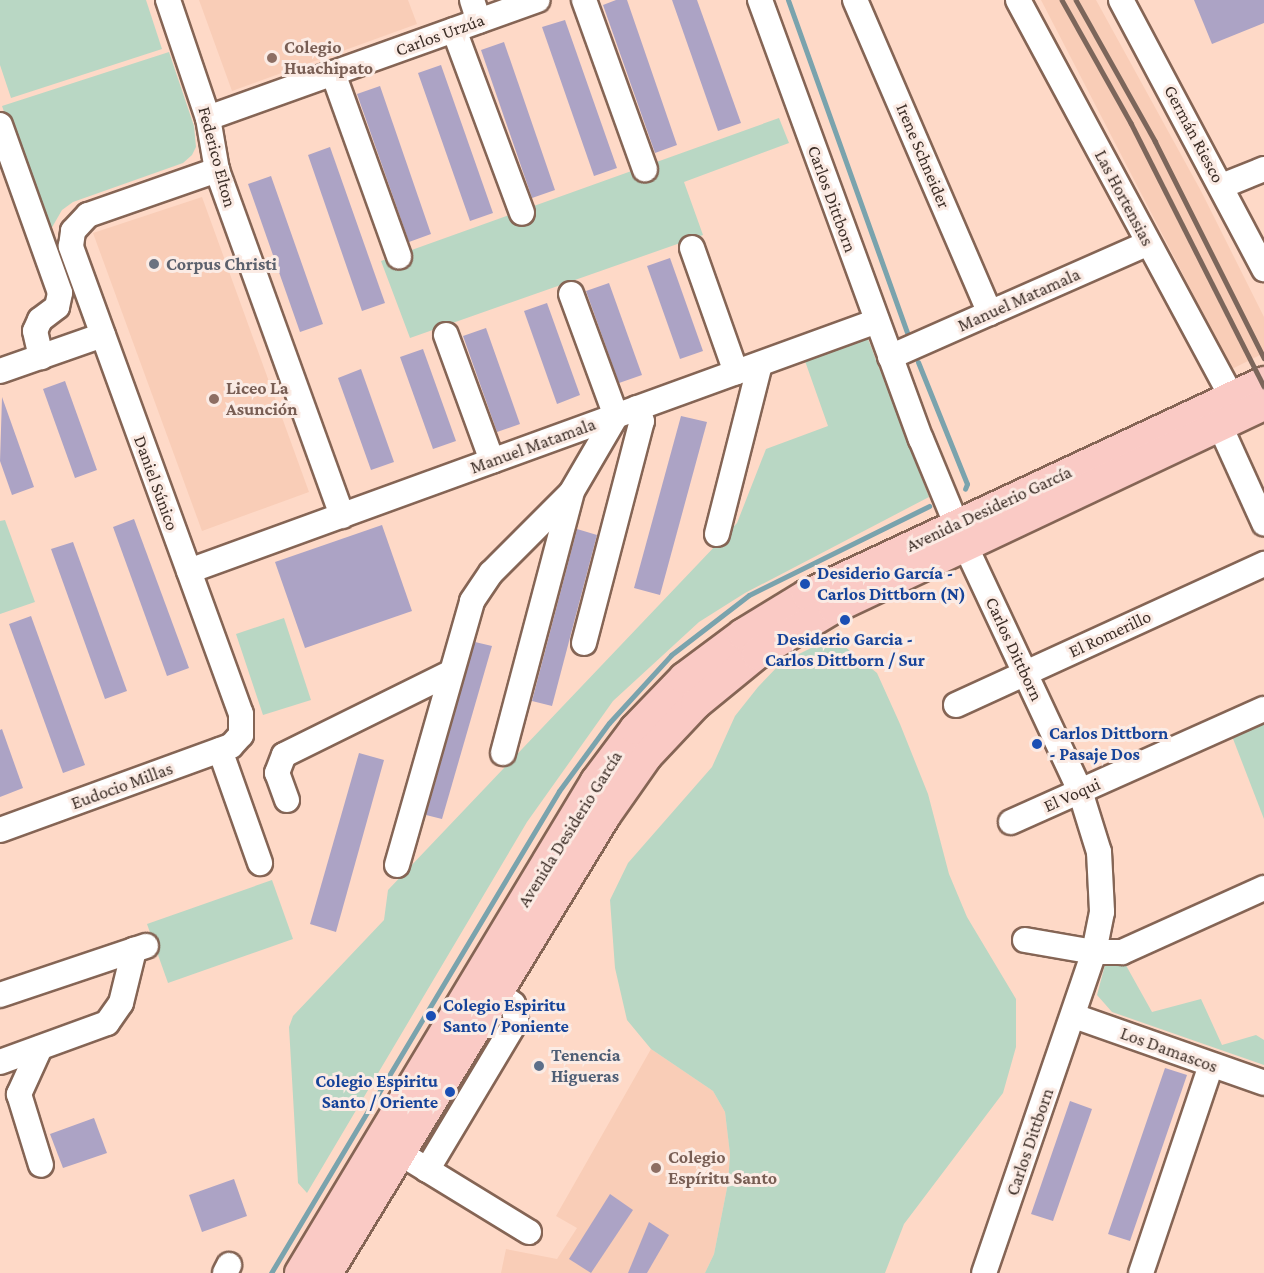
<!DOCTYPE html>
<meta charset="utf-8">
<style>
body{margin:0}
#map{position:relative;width:1264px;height:1273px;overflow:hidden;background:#fed9c7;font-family:"Crimson Pro",serif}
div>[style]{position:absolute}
.built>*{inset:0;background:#f9cdb7}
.green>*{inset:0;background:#b9d7c4}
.stream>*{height:5px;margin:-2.5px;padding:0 2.5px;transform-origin:2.5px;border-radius:2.5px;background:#7aa3ad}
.building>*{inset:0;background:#aca3c5}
.roads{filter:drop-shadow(2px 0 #856555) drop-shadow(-2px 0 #856555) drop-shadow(0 2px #856555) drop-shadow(0 -2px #856555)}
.minor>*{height:24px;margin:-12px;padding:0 12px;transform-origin:12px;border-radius:12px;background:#fff}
.major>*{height:30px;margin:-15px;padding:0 15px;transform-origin:15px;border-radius:15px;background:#facac5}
.rail>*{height:4.5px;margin:-2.25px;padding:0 2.25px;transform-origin:2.25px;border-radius:2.25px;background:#7c665b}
.dots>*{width:16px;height:16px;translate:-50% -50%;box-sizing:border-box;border:3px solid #fbebe4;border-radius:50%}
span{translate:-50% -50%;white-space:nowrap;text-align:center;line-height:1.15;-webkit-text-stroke:6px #fbebe4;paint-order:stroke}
.street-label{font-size:18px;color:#3c2e27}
.education-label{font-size:18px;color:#785e54;font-weight:700}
.left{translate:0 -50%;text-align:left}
.worship-label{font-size:18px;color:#5b616d;font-weight:700}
.transit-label{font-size:18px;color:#164399;font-weight:700}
.right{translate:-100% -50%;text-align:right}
.service-label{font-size:18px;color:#4e5e75;font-weight:700}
</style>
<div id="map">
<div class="built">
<i style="clip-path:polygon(199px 0,408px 0,417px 24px,232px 91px)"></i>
<i style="clip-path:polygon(1041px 0,1096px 0,1201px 191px,1264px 317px,1264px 353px,1232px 369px)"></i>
<i style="clip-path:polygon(202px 197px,309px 492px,202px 531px,93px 233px)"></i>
<i style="clip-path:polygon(651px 1049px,713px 1091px,725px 1112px,730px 1154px,728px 1183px,714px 1254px,705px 1273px,501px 1273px,506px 1249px,557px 1259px,577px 1228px,556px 1216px)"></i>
</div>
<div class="green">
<i style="clip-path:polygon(0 0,146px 0,162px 49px,11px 98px,0 65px)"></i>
<i style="clip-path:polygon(169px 52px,194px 126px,196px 147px,192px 155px,183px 163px,73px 202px,62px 210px,47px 236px,2px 106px)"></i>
<i style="clip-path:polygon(779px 118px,789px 143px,684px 182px,703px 235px,410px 338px,381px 261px)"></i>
<i style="clip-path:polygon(868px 339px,929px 497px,745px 593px,699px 622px,613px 701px,527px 822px,307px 1193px,298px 1183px,289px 1027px,293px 1016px,384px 920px,388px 890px,737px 523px,766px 449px,828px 426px,805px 361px)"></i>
<i style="clip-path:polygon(5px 520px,35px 602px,0 614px,0 521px)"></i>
<i style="clip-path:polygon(284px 618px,311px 700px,263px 715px,236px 634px)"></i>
<i style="clip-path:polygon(833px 637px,877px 673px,900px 724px,928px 794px,949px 874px,967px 917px,1016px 999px,1016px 1047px,1003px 1093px,904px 1224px,885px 1273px,705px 1273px,714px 1254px,728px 1183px,730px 1154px,725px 1112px,713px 1091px,651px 1049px,627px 1020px,615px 968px,610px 900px,628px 863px,712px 767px,735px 716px,758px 687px,781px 663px)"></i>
<i style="clip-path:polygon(1264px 701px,1264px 819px,1225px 718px)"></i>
<i style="clip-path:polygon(272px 880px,293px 939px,168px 983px,147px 924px)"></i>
<i style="clip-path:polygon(1123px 960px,1152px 1012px,1201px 999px,1222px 1045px,1256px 1035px,1264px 1040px,1264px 1065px,1112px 1012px,1097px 995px,1105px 965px)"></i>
</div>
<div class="stream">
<i style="left:788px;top:0;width:353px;rotate:70.3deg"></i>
<i style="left:918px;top:362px;width:131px;rotate:68.1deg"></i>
<i style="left:967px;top:484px;width:5px;rotate:112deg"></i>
<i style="left:271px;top:1273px;width:561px;rotate:-59.14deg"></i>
<i style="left:559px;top:791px;width:84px;rotate:-53.7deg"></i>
<i style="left:609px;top:723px;width:92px;rotate:-47.6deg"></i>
<i style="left:671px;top:655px;width:98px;rotate:-37.6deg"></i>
<i style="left:749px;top:595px;width:201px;rotate:-26.3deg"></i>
</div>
<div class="building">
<i style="clip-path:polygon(616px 0,627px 0,677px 145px,655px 153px,603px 5px)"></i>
<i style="clip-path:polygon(672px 0,697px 0,741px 123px,718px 131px)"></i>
<i style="clip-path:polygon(1194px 0,1264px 0,1264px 23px,1212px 44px)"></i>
<i style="clip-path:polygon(565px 20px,617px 168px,594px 176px,542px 27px)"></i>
<i style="clip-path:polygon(504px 42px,555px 190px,532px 198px,481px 50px)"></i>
<i style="clip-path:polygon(441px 65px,493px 213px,470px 221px,418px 73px)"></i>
<i style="clip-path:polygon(380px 86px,431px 234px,409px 242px,357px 94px)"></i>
<i style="clip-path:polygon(330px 147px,385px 303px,362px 311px,308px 155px)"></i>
<i style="clip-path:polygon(271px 176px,323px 324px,300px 332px,248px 184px)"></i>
<i style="clip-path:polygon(670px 258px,703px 351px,680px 359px,647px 266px)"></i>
<i style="clip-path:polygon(609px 283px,642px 375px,619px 383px,586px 291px)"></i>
<i style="clip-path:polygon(547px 303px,580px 395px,557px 404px,524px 311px)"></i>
<i style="clip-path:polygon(486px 328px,520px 424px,497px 432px,463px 336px)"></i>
<i style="clip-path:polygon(423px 349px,456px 441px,433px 449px,400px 357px)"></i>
<i style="clip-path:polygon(361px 369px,394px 462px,371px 470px,338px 378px)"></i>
<i style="clip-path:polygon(65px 381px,97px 470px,75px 478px,43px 389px)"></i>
<i style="clip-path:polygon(2px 397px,34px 487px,12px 495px,0 461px)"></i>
<i style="clip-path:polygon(681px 416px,707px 422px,660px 595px,634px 588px)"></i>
<i style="clip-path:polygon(134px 519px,189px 668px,167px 676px,113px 527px)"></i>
<i style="clip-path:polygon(382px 525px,412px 611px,305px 648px,275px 562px)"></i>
<i style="clip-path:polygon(577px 529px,597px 535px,552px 706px,532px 701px)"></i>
<i style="clip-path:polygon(73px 542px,127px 691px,105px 699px,51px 549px)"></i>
<i style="clip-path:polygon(31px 616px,85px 765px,63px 773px,9px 624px)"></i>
<i style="clip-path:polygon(475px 642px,492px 646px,442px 819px,426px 815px)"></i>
<i style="clip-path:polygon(2px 729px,23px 788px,0 797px,0 730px)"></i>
<i style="clip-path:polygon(359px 753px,384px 760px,336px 932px,310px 924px)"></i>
<i style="clip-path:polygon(1165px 1068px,1187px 1075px,1130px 1241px,1108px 1234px)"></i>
<i style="clip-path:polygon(1070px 1101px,1092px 1109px,1053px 1221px,1031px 1214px)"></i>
<i style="clip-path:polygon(94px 1118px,107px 1153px,63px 1168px,50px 1134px)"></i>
<i style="clip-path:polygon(234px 1179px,247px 1216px,202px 1232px,189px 1195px)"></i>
<i style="clip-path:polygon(610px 1194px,633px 1210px,591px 1273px,569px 1259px)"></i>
<i style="clip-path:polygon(649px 1222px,669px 1235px,647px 1273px,628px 1273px)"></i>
</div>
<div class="roads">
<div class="minor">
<i style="left:168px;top:0;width:125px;rotate:71.3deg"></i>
<i style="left:208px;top:118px;width:53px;rotate:80.2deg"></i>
<i style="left:217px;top:170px;width:368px;rotate:70.1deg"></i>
<i style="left:472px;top:0;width:22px;rotate:72deg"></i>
<i style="left:584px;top:0;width:180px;rotate:70.2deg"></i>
<i style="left:760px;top:0;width:468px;rotate:69.9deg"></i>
<i style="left:921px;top:439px;width:115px;rotate:67.5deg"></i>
<i style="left:965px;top:545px;width:272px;rotate:64.9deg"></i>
<i style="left:1080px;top:791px;width:64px;rotate:72.7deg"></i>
<i style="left:1099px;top:852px;width:60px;rotate:87.1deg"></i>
<i style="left:1102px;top:912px;width:41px;rotate:101.3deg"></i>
<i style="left:1094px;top:952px;width:339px;rotate:108.9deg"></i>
<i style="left:855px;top:0;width:341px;rotate:66.7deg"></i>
<i style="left:1018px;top:0;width:450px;rotate:61.7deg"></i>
<i style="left:1121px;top:0;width:305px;rotate:62deg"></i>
<i style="left:454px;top:30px;width:195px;rotate:69.6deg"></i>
<i style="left:333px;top:73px;width:195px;rotate:70.2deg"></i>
<i style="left:208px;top:118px;width:350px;rotate:-19.7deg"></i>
<i style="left:0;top:125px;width:178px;rotate:70.3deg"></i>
<i style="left:60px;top:293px;width:14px;rotate:102deg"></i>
<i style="left:57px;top:307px;width:21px;rotate:143deg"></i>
<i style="left:40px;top:320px;width:12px;rotate:114deg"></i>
<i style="left:35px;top:331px;width:27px;rotate:77deg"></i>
<i style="left:1222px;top:186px;width:45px;rotate:-22deg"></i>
<i style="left:692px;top:248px;width:132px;rotate:70.5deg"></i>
<i style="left:446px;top:335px;width:134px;rotate:69.9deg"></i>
<i style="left:890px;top:357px;width:282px;rotate:-23.8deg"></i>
<i style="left:0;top:371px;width:109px;rotate:-19.3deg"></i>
<i style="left:1220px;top:426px;width:107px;rotate:65.6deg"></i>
<i style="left:717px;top:534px;width:175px;rotate:-75.8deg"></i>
<i style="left:189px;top:571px;width:732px;rotate:-19.97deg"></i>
<i style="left:584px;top:643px;width:229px;rotate:-75.4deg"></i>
<i style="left:642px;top:421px;width:14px;rotate:-111deg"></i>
<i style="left:956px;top:705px;width:339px;rotate:-24.6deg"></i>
<i style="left:220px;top:750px;width:120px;rotate:70.5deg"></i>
<i style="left:503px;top:753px;width:267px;rotate:-75.2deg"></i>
<i style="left:287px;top:800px;width:29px;rotate:-110deg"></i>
<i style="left:277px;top:773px;width:19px;rotate:-69deg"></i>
<i style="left:284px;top:755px;width:185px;rotate:-26.3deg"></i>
<i style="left:1011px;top:822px;width:277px;rotate:-24.1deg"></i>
<i style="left:0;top:830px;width:246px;rotate:-20deg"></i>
<i style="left:231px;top:746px;width:15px;rotate:-48deg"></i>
<i style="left:241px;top:735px;width:21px;rotate:-90deg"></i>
<i style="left:241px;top:714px;width:498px;rotate:-110deg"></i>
<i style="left:71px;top:246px;width:15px;rotate:-82deg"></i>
<i style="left:73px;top:231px;width:22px;rotate:-47deg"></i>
<i style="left:88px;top:215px;width:137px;rotate:-19.2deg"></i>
<i style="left:397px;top:865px;width:274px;rotate:-74.1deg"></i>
<i style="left:472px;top:601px;width:34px;rotate:-56deg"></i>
<i style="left:491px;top:573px;width:113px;rotate:-45deg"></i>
<i style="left:571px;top:493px;width:89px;rotate:-59.7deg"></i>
<i style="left:616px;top:416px;width:130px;rotate:-110.2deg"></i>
<i style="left:1025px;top:940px;width:70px;rotate:9.9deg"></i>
<i style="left:1094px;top:952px;width:28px"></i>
<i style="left:1122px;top:952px;width:156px;rotate:-24.3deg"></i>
<i style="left:0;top:995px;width:154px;rotate:-18.6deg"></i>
<i style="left:1074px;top:1016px;width:201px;rotate:19.4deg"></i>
<i style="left:40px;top:1048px;width:51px;rotate:114.5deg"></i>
<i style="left:19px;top:1094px;width:74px;rotate:72.8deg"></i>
<i style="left:0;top:1062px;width:114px;rotate:-20deg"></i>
<i style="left:107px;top:1023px;width:24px;rotate:-55deg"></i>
<i style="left:121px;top:1003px;width:55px;rotate:-76.2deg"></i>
<i style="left:413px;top:1161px;width:136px;rotate:31.5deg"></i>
<i style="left:427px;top:1170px;width:174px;rotate:-59.1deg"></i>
<i style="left:516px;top:1021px;width:17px;rotate:-100deg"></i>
<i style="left:513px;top:1004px;width:37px;rotate:-144deg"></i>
<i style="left:225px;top:1273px;width:9px;rotate:-63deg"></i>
<i style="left:1141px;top:1273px;width:219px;rotate:-71.4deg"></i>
</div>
<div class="major">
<i style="left:300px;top:1273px;width:574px;rotate:-58.97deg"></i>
<i style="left:596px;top:781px;width:65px;rotate:-53.1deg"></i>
<i style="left:635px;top:729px;width:71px;rotate:-46.1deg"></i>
<i style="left:684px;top:678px;width:74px;rotate:-36.7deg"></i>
<i style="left:743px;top:634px;width:75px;rotate:-31.4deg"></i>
<i style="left:807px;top:595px;width:504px;rotate:-24.99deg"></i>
<i style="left:327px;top:1273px;width:535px;rotate:-58.69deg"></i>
<i style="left:605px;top:816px;width:73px;rotate:-55deg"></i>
<i style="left:647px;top:756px;width:71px;rotate:-46.7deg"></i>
<i style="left:696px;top:704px;width:79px;rotate:-39.3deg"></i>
<i style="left:757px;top:654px;width:90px;rotate:-30.9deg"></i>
<i style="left:834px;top:608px;width:476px;rotate:-25.3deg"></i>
</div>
</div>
<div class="rail">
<i style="left:1062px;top:0;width:141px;rotate:60.7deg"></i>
<i style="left:1131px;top:123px;width:295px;rotate:63.2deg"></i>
<i style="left:1076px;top:0;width:162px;rotate:60.7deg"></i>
<i style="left:1155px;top:141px;width:243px;rotate:63.3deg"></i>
</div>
<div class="dots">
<i style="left:272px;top:58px;background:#8d6e63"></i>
<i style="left:154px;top:264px;background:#6b7280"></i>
<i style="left:214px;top:399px;background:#8d6e63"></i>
<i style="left:805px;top:584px;background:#1a4fb4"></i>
<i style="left:845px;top:620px;background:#1a4fb4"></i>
<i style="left:1037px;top:744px;background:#1a4fb4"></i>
<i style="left:431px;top:1016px;background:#1a4fb4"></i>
<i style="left:539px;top:1066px;background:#5c6f8a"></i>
<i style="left:450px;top:1092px;background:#1a4fb4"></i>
<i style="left:656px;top:1168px;background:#8d6e63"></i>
</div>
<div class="street-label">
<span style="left:440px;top:35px;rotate:-20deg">Carlos Urzúa</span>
<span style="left:1194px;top:134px;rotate:62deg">Germán Riesco</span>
<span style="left:923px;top:156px;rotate:67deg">Irene Schneider</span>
<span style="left:217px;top:157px;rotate:75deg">Federico Elton</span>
<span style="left:1124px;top:198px;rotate:62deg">Las Hortensias</span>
<span style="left:832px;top:199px;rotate:70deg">Carlos Dittborn</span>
<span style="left:1019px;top:300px;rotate:-24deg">Manuel Matamala</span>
<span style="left:533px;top:446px;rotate:-20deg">Manuel Matamala</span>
<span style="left:156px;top:483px;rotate:70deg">Daniel Súnico</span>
<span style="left:989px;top:509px;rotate:-25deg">Avenida Desiderio García</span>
<span style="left:1110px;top:634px;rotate:-25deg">El Romerillo</span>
<span style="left:1014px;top:649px;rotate:65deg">Carlos Dittborn</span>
<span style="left:122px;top:786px;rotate:-20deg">Eudocio Millas</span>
<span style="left:1072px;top:795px;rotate:-24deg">El Voqui</span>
<span style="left:570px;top:829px;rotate:-58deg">Avenida Desiderio García</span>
<span style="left:1169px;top:1050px;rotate:20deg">Los Damascos</span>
<span style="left:1030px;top:1142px;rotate:-71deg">Carlos Dittborn</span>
</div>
<div class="education-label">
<span class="left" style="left:284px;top:58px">Colegio<br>Huachipato</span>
<span class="left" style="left:226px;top:399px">Liceo La<br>Asunción</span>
<span class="left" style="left:668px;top:1168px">Colegio<br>Espíritu Santo</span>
</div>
<div class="worship-label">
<span class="left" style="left:166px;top:264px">Corpus Christi</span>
</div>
<div class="transit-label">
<span class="left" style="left:817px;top:584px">Desiderio García -<br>Carlos Dittborn (N)</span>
<span style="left:845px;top:650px">Desiderio Garcia -<br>Carlos Dittborn / Sur</span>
<span class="left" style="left:1049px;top:744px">Carlos Dittborn<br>- Pasaje Dos</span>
<span class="left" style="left:443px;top:1016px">Colegio Espiritu<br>Santo / Poniente</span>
<span class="right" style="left:438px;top:1092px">Colegio Espiritu<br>Santo / Oriente</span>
</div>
<div class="service-label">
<span class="left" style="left:551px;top:1066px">Tenencia<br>Higueras</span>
</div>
</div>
